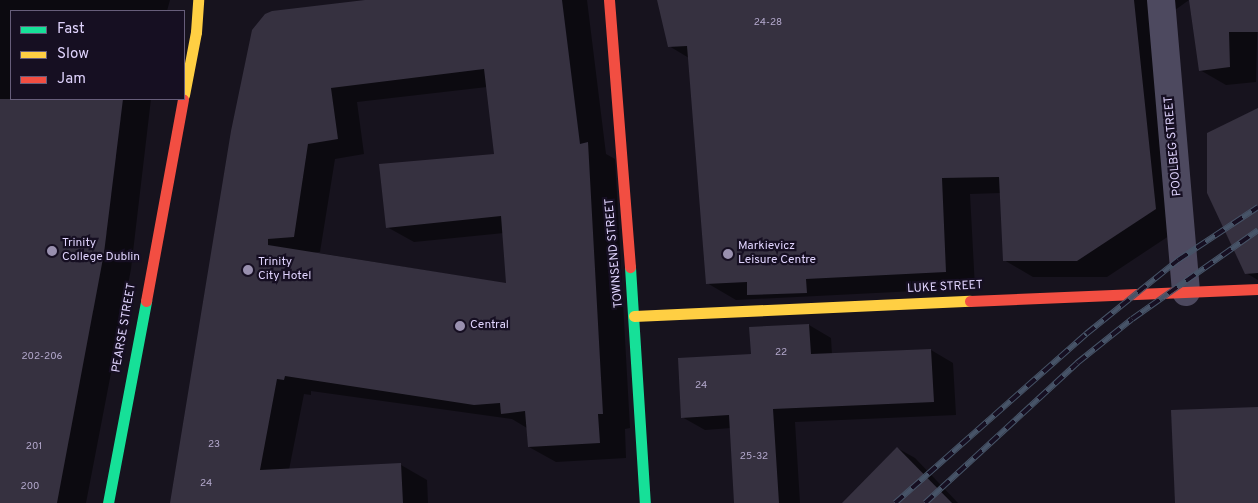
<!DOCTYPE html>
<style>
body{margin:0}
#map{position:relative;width:1258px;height:503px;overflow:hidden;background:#17131e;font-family:Overpass,sans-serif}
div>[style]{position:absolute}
.shadow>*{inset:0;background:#0007}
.building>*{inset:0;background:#363140}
.street>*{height:28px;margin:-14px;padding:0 14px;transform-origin:14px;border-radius:14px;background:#4d495f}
.fast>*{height:11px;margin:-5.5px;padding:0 5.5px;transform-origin:5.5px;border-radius:5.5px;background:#16e098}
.slow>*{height:11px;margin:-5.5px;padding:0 5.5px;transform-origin:5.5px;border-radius:5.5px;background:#ffcf43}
.jam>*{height:11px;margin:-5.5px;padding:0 5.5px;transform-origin:5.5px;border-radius:5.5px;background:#f24e42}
.rail>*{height:5.5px;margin-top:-2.75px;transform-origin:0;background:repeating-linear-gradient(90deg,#160f22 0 11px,#475468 0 22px);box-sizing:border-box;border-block:1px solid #475468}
.dots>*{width:14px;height:14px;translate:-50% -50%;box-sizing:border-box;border:2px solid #160f22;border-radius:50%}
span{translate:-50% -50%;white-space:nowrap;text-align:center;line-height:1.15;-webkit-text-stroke:4.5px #160f22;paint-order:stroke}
.number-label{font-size:10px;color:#b5aace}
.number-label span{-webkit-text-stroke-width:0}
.street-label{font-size:12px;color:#dfd3fd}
.poi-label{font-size:12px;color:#dfd3fd}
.left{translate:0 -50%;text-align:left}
.legend{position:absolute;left:10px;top:10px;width:175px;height:90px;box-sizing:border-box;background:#160f22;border:1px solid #665d7a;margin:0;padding:6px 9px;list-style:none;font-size:15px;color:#dfd3fd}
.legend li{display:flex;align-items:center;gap:10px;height:25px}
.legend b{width:25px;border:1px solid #665d7a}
</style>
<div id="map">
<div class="shadow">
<i style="clip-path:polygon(0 0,170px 0,167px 11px,11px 11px,11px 99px,151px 99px,131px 269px,86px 503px,0 503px)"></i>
<i style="clip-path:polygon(evenodd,373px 0,587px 0,606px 154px,615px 159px,630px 428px,625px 429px,626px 458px,556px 462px,529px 447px,527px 428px,512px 419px,311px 391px,311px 395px,304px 394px,287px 480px,264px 503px,172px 503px,232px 131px,373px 0,487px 87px,496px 155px,387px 227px,414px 242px,504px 233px,508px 284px,313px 252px,320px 252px,335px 159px,364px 154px,357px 102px,487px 87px)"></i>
<i style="clip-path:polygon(658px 0,1189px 0,1175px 10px,1184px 226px,1107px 277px,1033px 277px,1004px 260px,1001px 193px,970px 194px,975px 288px,736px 300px,707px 283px,689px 58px,669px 46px)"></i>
<i style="clip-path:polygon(1194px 0,1258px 0,1256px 82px,1226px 85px,1200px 70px)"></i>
<i style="clip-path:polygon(1258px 110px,1258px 280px,1246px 273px)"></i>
<i style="clip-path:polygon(809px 325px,831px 338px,832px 355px,931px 350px,953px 363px,956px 415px,795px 422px,800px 503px,736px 503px,731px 428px,705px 430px,682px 417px,752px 355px)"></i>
<i style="clip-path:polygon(897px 448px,915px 458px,958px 503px,844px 503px)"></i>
<i style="clip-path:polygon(401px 465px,427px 480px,428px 503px,305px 503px)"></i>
</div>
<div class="building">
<i style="clip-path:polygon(evenodd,365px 0,562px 0,580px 144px,588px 142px,603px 414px,598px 414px,600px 443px,528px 447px,525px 411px,501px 414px,500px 403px,474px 405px,285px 376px,284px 380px,277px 379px,260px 470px,401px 463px,403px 503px,170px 503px,231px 131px,252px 30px,265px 14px,272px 11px,365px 0,484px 69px,494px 154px,379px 164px,386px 228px,501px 216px,506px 283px,268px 245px,268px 239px,294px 237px,308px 144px,338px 139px,331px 88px,484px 69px)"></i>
<i style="clip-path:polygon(657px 0,1134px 0,1156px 209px,1077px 261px,1003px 261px,999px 177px,942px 178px,946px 272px,806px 279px,807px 293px,747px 295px,747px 282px,706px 284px,687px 46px,668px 47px)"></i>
<i style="clip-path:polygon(1189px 0,1258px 0,1258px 32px,1229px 32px,1230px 67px,1199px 71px)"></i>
<i style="clip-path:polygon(0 99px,123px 99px,104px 253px,57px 503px,0 503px)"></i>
<i style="clip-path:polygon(1258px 108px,1258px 273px,1245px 274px,1207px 193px,1207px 133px)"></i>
<i style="clip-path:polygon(809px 324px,811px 354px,931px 349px,934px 402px,773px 409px,779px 503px,734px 503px,729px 415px,681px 418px,678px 358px,751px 354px,749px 327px)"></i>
<i style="clip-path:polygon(1258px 407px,1258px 503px,1175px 503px,1171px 410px)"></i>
<i style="clip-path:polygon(897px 447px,952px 503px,842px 503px)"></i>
</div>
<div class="street">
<i style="left:1161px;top:0;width:293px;rotate:85.1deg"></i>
</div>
<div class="fast">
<i style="left:630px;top:267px;width:236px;rotate:86.4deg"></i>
<i style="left:108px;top:503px;width:206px;rotate:-79.3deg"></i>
</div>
<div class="slow">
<i style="left:184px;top:95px;width:64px;rotate:-79.2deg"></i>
<i style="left:196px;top:32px;width:32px;rotate:-86deg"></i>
<i style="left:634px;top:316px;width:336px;rotate:-2.6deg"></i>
</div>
<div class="jam">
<i style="left:609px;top:0;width:268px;rotate:85.5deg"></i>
<i style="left:146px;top:301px;width:205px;rotate:-79.6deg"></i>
<i style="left:970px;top:301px;width:288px;rotate:-2.4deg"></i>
</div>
<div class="rail">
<i style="left:895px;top:503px;width:255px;rotate:-41.5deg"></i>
<i style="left:1086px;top:334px;width:118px;rotate:-38.8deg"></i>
<i style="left:1178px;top:260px;width:96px;rotate:-33.5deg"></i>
<i style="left:925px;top:503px;width:207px;rotate:-42.6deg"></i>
<i style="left:1077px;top:363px;width:70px;rotate:-38.7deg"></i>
<i style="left:1132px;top:319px;width:154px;rotate:-35.2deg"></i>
</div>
<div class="dots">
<i style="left:52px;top:251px;background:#9990af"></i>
<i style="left:728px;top:254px;background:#9990af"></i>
<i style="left:248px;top:270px;background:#9990af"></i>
<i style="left:460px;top:326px;background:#9990af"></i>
</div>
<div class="number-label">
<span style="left:768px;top:23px">24-28</span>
<span style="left:781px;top:353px">22</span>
<span style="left:42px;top:357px">202-206</span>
<span style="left:701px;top:386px">24</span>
<span style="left:214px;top:445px">23</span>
<span style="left:34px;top:447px">201</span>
<span style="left:754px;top:457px">25-32</span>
<span style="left:206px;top:484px">24</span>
<span style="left:30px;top:487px">200</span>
</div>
<div class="street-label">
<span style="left:1174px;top:146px;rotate:-95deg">POOLBEG STREET</span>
<span style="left:615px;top:253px;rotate:-95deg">TOWNSEND STREET</span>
<span style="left:945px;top:288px;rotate:-3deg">LUKE STREET</span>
<span style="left:125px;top:328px;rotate:-80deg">PEARSE STREET</span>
</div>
<div class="poi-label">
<span class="left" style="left:62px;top:251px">Trinity<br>College Dublin</span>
<span class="left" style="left:738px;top:254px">Markievicz<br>Leisure Centre</span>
<span class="left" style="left:258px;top:270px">Trinity<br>City Hotel</span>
<span class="left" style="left:470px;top:326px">Central</span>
</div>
<ul class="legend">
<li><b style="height:6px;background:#16e098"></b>Fast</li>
<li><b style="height:6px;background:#ffcf43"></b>Slow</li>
<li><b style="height:6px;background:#f24e42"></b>Jam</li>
</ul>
</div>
